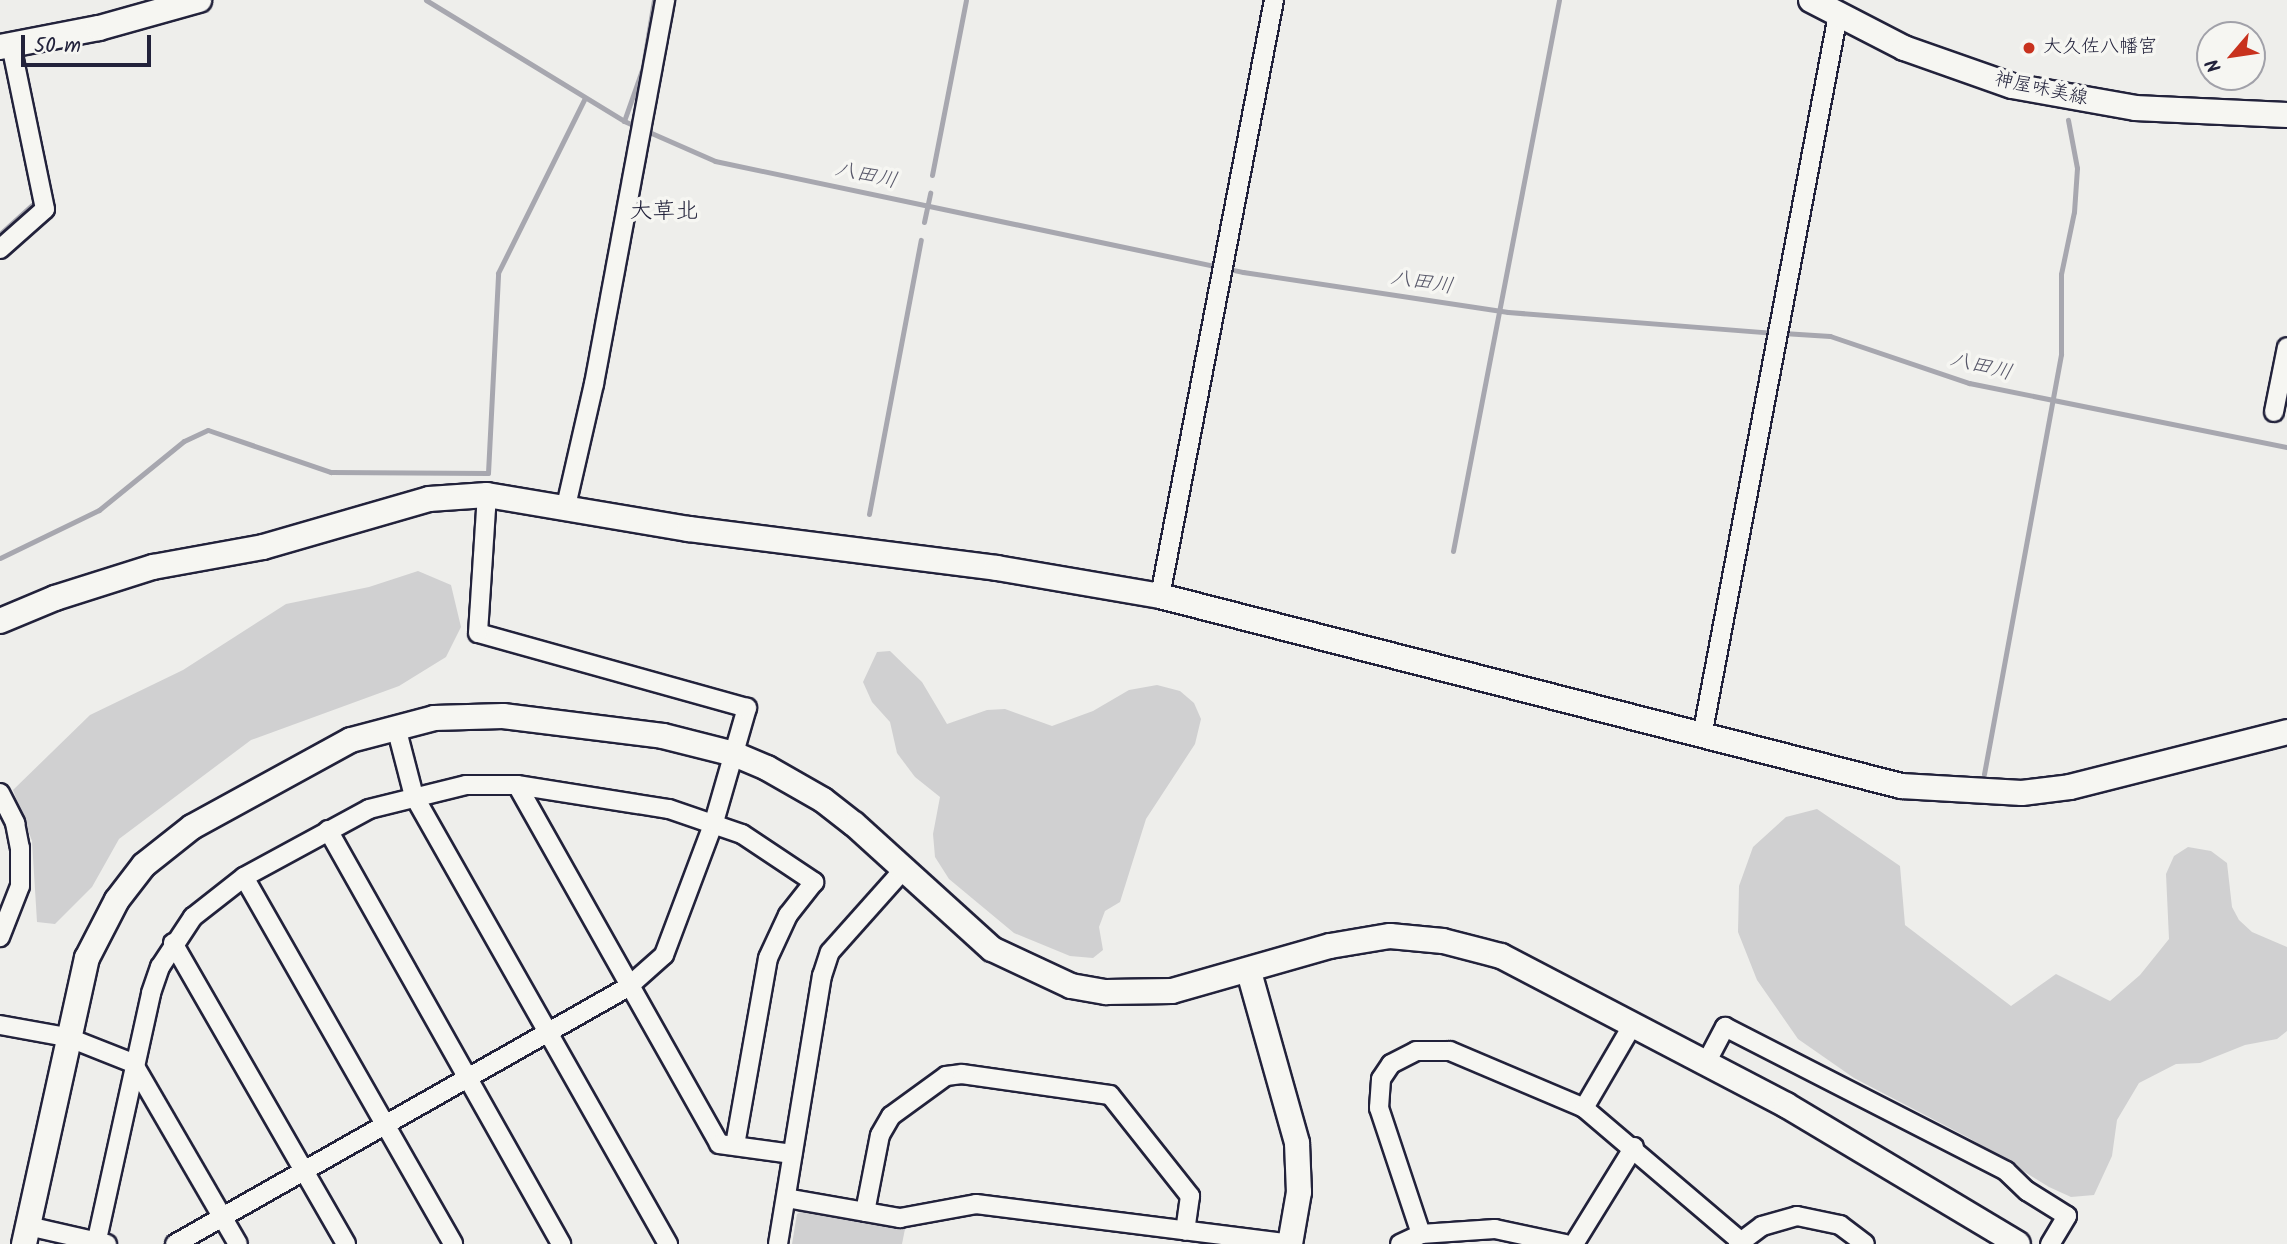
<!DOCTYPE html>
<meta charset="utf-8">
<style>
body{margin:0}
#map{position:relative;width:2287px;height:1244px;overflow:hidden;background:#eeeeeb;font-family:Kalam,"Klee One",sans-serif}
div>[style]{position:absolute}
.green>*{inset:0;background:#d0d0d1}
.stream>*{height:5px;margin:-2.5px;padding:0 2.5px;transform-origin:2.5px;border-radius:2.5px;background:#a7a7af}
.roads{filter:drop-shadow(2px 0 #22223b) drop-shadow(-2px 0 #22223b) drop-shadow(0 2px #22223b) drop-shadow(0 -2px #22223b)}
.street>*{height:18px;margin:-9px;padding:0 9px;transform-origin:9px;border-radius:9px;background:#f6f6f2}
.secondary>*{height:24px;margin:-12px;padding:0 12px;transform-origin:12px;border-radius:12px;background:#f6f6f2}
.dots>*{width:19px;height:19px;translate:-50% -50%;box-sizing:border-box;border:4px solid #f6f6f2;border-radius:50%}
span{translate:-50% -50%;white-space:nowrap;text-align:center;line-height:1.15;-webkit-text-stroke:7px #f6f6f2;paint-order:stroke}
.poi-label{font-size:19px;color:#22223b}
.left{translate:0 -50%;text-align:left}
.street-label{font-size:19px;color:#22223b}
.water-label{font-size:21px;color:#575769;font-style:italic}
.quarter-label{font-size:23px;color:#22223b}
.north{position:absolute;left:2196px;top:21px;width:70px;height:70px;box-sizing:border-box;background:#f6f6f2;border:2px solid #a1a1a9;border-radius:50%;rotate:241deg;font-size:19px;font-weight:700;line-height:28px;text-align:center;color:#22223b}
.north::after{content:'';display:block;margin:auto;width:24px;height:32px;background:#c8321e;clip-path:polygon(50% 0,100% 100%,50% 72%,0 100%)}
.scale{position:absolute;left:21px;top:35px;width:130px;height:32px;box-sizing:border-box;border:4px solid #22223b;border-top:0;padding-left:9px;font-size:21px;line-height:24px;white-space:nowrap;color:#22223b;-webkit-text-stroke:5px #f6f6f2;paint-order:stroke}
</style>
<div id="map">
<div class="green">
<i style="clip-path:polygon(418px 571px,451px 585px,461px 627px,446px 657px,399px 686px,251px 740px,119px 839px,92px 887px,55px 924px,37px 922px,32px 841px,13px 790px,90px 715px,183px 670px,286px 604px,369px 587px)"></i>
<i style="clip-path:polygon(890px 651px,922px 682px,947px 724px,987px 710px,1005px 709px,1052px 726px,1093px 711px,1129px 690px,1157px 685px,1180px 691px,1194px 703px,1201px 719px,1195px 744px,1146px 819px,1120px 902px,1105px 911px,1099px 927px,1103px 950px,1093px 958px,1070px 956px,1014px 933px,949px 879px,935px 857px,933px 834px,940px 797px,915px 777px,897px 753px,890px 722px,872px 702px,863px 682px,877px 652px)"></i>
<i style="clip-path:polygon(1817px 809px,1900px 866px,1905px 925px,2011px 1006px,2056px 974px,2110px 1001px,2140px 975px,2169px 939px,2166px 874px,2174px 856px,2188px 847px,2211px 851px,2227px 863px,2232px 907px,2239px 920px,2252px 932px,2287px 947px,2287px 1031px,2277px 1039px,2245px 1045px,2200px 1063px,2176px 1064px,2139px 1083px,2117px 1120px,2112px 1156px,2094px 1195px,2071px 1197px,2049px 1187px,1969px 1138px,1854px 1078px,1798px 1039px,1757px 980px,1738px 932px,1739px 886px,1753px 847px,1786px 817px)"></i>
<i style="clip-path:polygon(804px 1210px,905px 1229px,902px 1244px,792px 1244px,797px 1214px)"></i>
</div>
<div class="stream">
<i style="left:426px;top:0;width:232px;rotate:31.4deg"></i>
<i style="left:624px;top:121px;width:99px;rotate:23.7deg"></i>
<i style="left:715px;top:161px;width:540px;rotate:11.87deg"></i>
<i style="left:1243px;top:272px;width:268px;rotate:8.6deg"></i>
<i style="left:1508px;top:312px;width:266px;rotate:4.5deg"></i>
<i style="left:624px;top:121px;width:57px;rotate:-70.6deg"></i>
<i style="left:643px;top:67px;width:68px;rotate:-80.7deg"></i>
<i style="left:932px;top:175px;width:178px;rotate:-79deg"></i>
<i style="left:924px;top:222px;width:30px;rotate:-78deg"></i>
<i style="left:0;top:234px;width:43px;rotate:-42.2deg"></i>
<i style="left:1783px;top:333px;width:47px;rotate:3.7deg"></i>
<i style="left:1830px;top:336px;width:147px;rotate:18.7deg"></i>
<i style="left:1969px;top:383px;width:324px;rotate:11.4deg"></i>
<i style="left:869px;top:514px;width:279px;rotate:-79.3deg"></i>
<i style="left:1453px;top:551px;width:561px;rotate:-79.11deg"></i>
<i style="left:0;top:558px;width:110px;rotate:-25.9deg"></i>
<i style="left:99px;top:510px;width:109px;rotate:-39.1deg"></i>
<i style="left:184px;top:441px;width:26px;rotate:-25deg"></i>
<i style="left:208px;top:430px;width:130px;rotate:18.9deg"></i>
<i style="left:331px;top:472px;width:157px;rotate:0.4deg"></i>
<i style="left:488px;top:473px;width:200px;rotate:-87.1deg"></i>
<i style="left:498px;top:273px;width:195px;rotate:-63.6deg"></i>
<i style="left:1984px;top:774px;width:427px;rotate:-79.6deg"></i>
<i style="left:2061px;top:354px;width:80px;rotate:-90deg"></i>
<i style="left:2061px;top:274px;width:63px;rotate:-78.2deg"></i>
<i style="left:2074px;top:212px;width:44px;rotate:-86.1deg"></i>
<i style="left:2077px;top:168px;width:49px;rotate:-100.6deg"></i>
</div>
<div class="roads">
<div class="street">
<i style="left:0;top:249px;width:60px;rotate:-41.6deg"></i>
<i style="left:45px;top:209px;width:167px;rotate:-101.7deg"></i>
<i style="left:2274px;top:412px;width:66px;rotate:-78.7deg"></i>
<i style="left:566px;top:506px;width:125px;rotate:-77.1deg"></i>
<i style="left:594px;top:384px;width:391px;rotate:-79.5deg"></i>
<i style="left:1160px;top:596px;width:607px;rotate:-79.17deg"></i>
<i style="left:396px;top:727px;width:71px;rotate:75.4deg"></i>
<i style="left:414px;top:796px;width:515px;rotate:60.45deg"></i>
<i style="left:1702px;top:736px;width:734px;rotate:-79.32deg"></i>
<i style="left:517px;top:785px;width:412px;rotate:60.6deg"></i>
<i style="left:719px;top:1144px;width:74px;rotate:7.8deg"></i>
<i style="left:0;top:793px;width:34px;rotate:63deg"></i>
<i style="left:15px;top:823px;width:25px;rotate:79deg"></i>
<i style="left:20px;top:848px;width:38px;rotate:90deg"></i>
<i style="left:20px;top:886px;width:55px;rotate:111.4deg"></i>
<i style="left:328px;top:830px;width:475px;rotate:60.6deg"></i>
<i style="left:244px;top:877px;width:422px;rotate:60.3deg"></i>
<i style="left:173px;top:943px;width:347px;rotate:60.1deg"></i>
<i style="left:0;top:1025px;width:68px;rotate:10.2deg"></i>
<i style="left:67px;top:1037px;width:71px;rotate:21.5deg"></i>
<i style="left:133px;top:1063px;width:209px;rotate:59.9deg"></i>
<i style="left:1706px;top:1063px;width:41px;rotate:-62.2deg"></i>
<i style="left:1725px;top:1027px;width:316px;rotate:27.1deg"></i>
<i style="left:2006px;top:1171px;width:29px;rotate:44deg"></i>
<i style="left:2027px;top:1191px;width:47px;rotate:32deg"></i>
<i style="left:2067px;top:1216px;width:33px;rotate:121deg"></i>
<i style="left:1584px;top:1108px;width:97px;rotate:-59.7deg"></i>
<i style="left:786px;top:1198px;width:116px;rotate:10deg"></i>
<i style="left:900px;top:1218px;width:77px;rotate:-10.4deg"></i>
<i style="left:976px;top:1204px;width:318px;rotate:7.2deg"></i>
<i style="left:865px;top:1212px;width:78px;rotate:-79deg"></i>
<i style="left:880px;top:1135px;width:22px;rotate:-60deg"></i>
<i style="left:891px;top:1116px;width:68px;rotate:-36deg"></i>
<i style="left:946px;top:1076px;width:16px;rotate:-7deg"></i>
<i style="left:962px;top:1074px;width:149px;rotate:8.1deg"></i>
<i style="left:1110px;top:1095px;width:129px;rotate:51.6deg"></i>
<i style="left:1190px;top:1196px;width:35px;rotate:98deg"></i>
<i style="left:28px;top:1226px;width:81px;rotate:12.8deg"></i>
<i style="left:1421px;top:1234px;width:133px;rotate:-108.4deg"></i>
<i style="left:1379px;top:1108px;width:29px;rotate:-86deg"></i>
<i style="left:1381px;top:1079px;width:18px;rotate:-56deg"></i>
<i style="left:1391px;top:1064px;width:28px;rotate:-27deg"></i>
<i style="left:1416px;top:1051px;width:34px"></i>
<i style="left:1450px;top:1051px;width:146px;rotate:23deg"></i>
<i style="left:1584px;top:1108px;width:205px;rotate:40.4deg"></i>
<i style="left:96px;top:1244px;width:257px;rotate:-77.6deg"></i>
<i style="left:151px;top:993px;width:28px;rotate:-71deg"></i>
<i style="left:160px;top:967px;width:60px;rotate:-56.6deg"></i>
<i style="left:193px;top:917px;width:65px;rotate:-38.1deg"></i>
<i style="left:244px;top:877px;width:142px;rotate:-28.5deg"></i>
<i style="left:369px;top:809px;width:100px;rotate:-13.9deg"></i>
<i style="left:466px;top:785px;width:51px"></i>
<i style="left:517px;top:785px;width:154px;rotate:9deg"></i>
<i style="left:669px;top:809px;width:77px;rotate:18.9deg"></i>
<i style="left:742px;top:834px;width:87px;rotate:33.7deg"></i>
<i style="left:814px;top:882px;width:42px;rotate:128.2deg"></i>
<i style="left:788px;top:915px;width:47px;rotate:114.9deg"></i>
<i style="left:768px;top:958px;width:190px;rotate:100deg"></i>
<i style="left:175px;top:1244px;width:521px;rotate:-29.57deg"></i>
<i style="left:628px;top:987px;width:48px;rotate:-41.6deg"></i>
<i style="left:664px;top:955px;width:142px;rotate:-69.4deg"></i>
<i style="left:714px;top:822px;width:119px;rotate:-73.9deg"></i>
<i style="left:747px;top:708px;width:279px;rotate:-164.4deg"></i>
<i style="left:478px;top:633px;width:138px;rotate:-86.3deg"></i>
<i style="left:778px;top:1244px;width:272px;rotate:-80.7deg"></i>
<i style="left:822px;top:976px;width:25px;rotate:-72deg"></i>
<i style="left:830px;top:952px;width:110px;rotate:-48.3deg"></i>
<i style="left:1400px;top:1244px;width:23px;rotate:-25deg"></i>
<i style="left:1421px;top:1234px;width:74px;rotate:-3.9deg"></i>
<i style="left:1495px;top:1229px;width:72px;rotate:12.1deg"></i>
<i style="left:1574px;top:1244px;width:114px;rotate:-58.3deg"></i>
<i style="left:1738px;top:1244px;width:30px;rotate:-37deg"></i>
<i style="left:1762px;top:1226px;width:36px;rotate:-16deg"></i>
<i style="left:1797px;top:1216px;width:44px;rotate:11.8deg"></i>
<i style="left:1840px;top:1225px;width:31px;rotate:37deg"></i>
</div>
<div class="secondary">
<i style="left:1811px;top:0;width:105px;rotate:27.3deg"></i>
<i style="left:1904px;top:48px;width:114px;rotate:19.4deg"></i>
<i style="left:2012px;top:86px;width:125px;rotate:10.1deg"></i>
<i style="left:2135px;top:108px;width:152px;rotate:2.6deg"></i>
<i style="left:0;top:47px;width:101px;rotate:-10.9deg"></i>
<i style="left:99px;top:28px;width:104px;rotate:-15.6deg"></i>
<i style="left:0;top:621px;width:60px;rotate:-22.7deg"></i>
<i style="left:55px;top:598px;width:103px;rotate:-17.6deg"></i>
<i style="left:153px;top:567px;width:112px;rotate:-10.3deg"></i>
<i style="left:263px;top:547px;width:173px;rotate:-16.1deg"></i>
<i style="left:429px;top:499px;width:58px;rotate:-3.9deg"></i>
<i style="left:487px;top:495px;width:205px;rotate:9.6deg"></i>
<i style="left:689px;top:529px;width:310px;rotate:7.2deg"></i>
<i style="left:997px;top:568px;width:165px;rotate:9.7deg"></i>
<i style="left:1160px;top:596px;width:765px;rotate:14.38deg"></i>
<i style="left:1901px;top:786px;width:121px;rotate:3.3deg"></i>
<i style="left:2022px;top:793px;width:48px;rotate:-7.1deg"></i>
<i style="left:2070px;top:787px;width:224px;rotate:-14.2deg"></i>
<i style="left:1249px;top:972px;width:178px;rotate:74.3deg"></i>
<i style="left:1297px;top:1143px;width:49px;rotate:87.7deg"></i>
<i style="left:1299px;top:1192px;width:53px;rotate:99.8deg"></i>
<i style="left:24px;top:1244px;width:293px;rotate:-77.6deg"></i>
<i style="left:87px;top:958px;width:65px;rotate:-62.7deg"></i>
<i style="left:117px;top:900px;width:44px;rotate:-52.4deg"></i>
<i style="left:144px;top:865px;width:61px;rotate:-38.4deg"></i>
<i style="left:192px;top:827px;width:181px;rotate:-28.7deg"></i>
<i style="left:351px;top:740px;width:86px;rotate:-14.8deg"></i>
<i style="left:434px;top:718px;width:69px;rotate:-1.7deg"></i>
<i style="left:503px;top:716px;width:161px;rotate:7.1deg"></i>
<i style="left:663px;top:736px;width:73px;rotate:14.2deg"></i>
<i style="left:734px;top:754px;width:36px;rotate:23deg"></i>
<i style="left:767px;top:768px;width:64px;rotate:29.7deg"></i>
<i style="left:823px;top:800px;width:39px;rotate:38deg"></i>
<i style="left:854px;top:824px;width:186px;rotate:42.2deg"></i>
<i style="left:992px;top:949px;width:87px;rotate:25.1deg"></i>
<i style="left:1071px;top:986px;width:36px;rotate:10deg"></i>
<i style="left:1106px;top:992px;width:66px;rotate:-0.9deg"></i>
<i style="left:1172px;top:991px;width:164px;rotate:-15.9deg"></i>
<i style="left:1330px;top:946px;width:61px;rotate:-9.5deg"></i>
<i style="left:1390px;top:936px;width:53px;rotate:5.4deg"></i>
<i style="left:1443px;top:941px;width:60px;rotate:14.5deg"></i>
<i style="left:1501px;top:956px;width:322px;rotate:27.6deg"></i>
<i style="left:1786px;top:1105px;width:270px;rotate:30.9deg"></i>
</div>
</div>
<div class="dots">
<i style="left:2029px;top:48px;background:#c8321e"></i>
</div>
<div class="poi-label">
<span class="left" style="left:2043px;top:48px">大久佐八幡宮</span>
</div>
<div class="street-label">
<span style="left:2041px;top:90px;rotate:12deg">神屋味美線</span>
</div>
<div class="water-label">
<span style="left:866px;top:176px;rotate:12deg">八田川</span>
<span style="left:1422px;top:283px;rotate:9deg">八田川</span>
<span style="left:1981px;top:367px;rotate:14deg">八田川</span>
</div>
<div class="quarter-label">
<span style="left:664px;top:212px">大草北</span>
</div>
<div class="north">N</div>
<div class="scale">50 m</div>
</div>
